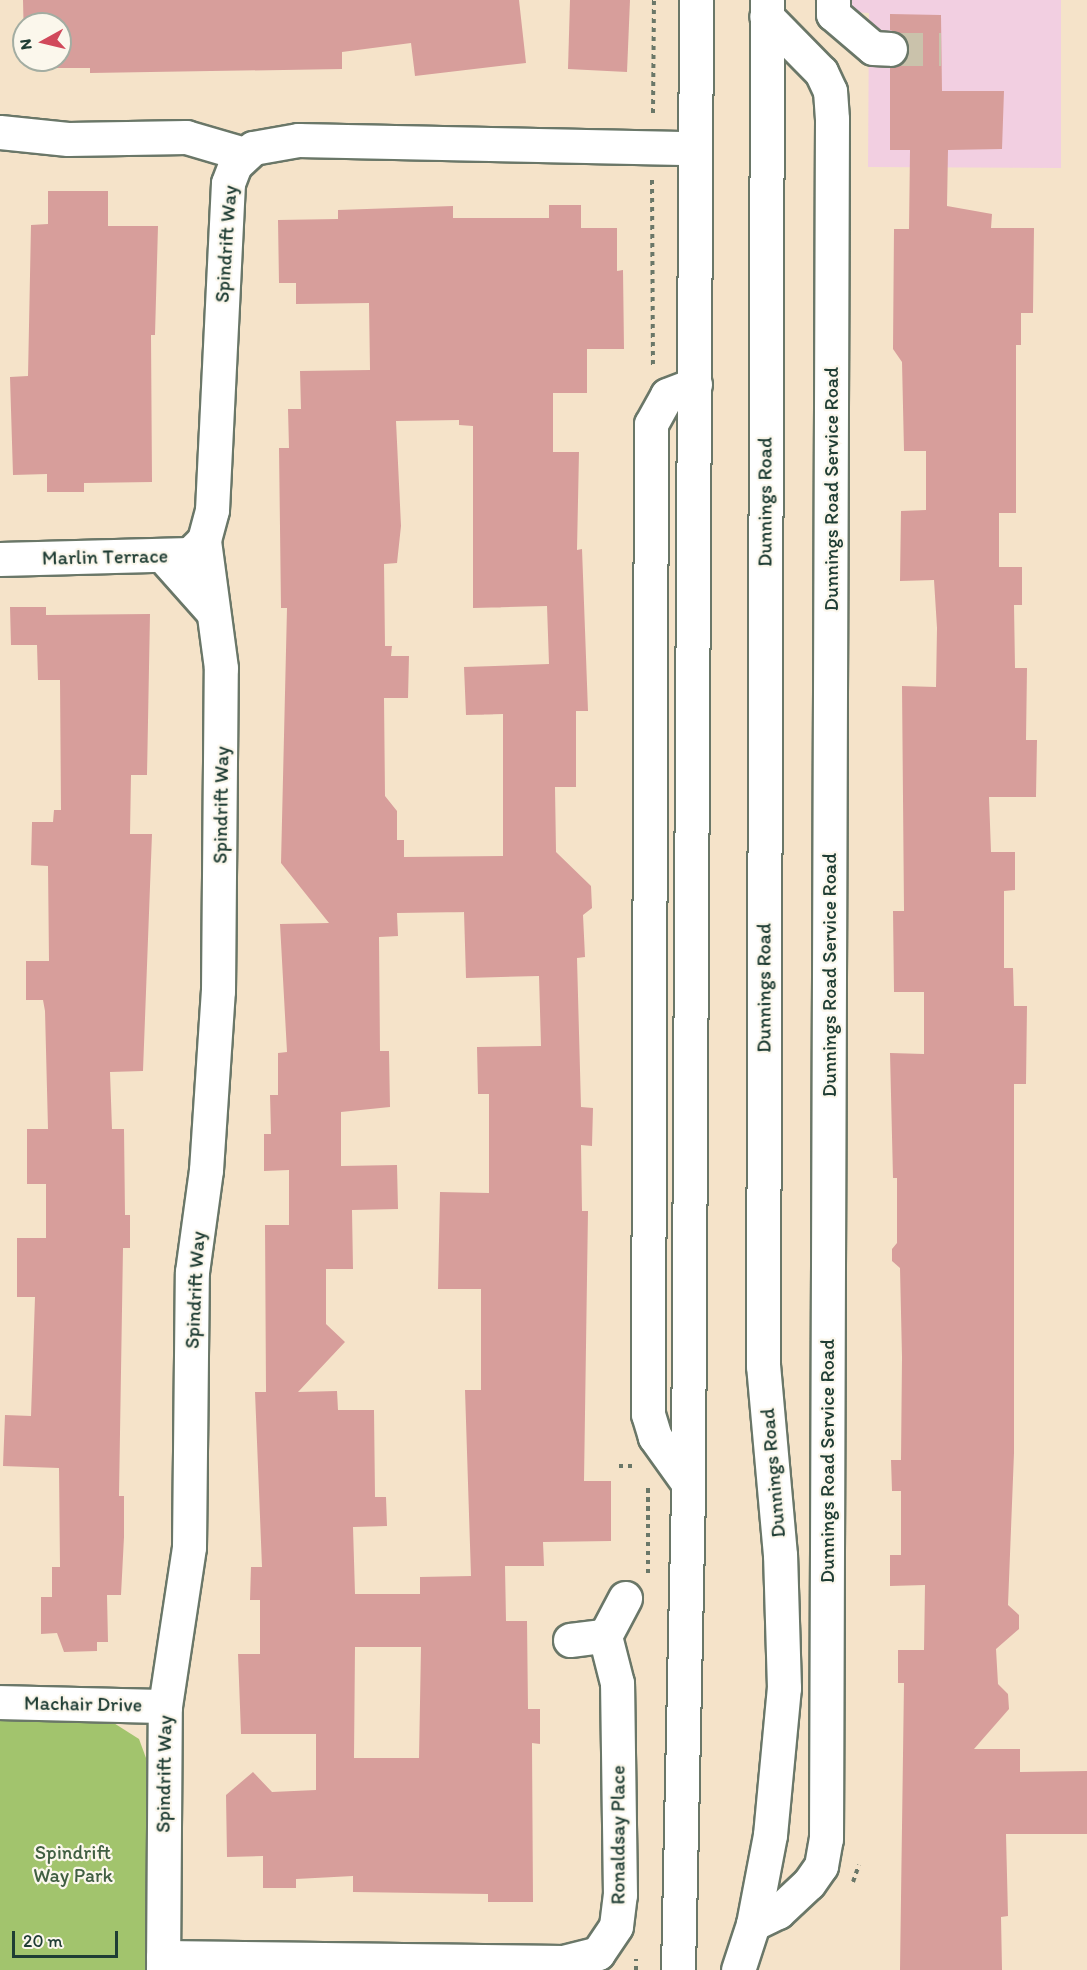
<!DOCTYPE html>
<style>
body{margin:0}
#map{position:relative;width:1087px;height:1970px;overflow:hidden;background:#f5e3c9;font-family:Itim,sans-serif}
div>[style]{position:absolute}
.built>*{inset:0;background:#f2cfe1}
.green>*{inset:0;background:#a2c46d}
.building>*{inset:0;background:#d79e9b}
.minor-tunnel>*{height:33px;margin-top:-16.5px;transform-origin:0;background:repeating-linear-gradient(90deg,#cac2ab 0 33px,transparent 0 49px)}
.path>*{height:4px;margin-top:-2px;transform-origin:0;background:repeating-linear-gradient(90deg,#6a7768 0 4.5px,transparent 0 9px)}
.roads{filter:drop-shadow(2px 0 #6a7768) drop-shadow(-2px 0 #6a7768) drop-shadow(0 2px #6a7768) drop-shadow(0 -2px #6a7768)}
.minor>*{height:33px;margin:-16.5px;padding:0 16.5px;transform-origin:16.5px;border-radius:16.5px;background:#fff}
.major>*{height:33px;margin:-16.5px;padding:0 16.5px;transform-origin:16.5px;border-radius:16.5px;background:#fff}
span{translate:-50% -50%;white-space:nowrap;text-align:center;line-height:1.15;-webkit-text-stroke:4.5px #fbf7ec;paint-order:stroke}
.street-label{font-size:20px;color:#1f3d34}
.park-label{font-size:20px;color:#405f42}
.north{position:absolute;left:12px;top:12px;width:60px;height:60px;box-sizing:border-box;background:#fbf7ec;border:2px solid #a3ada2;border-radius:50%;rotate:262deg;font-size:16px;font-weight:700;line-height:24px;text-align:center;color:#1f3d34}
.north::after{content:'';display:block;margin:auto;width:21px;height:27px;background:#d1495b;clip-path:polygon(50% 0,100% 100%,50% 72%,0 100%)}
.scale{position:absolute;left:12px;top:1931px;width:106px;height:27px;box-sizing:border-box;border:3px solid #1f3d34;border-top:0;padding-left:8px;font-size:18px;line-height:21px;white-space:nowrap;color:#1f3d34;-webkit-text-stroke:4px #fbf7ec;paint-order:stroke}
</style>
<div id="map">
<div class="built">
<i style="clip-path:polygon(846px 0,1061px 0,1061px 168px,868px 167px,869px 13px,846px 12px)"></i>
</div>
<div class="green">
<i style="clip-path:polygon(0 1718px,109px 1720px,139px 1739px,146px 1758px,146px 1970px,0 1970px)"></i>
</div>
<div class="building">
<i style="clip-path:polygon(23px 0,519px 0,526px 63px,415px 76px,411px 43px,342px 52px,342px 69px,90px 73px,90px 68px,52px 68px,52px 60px,60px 60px,60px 24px,24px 24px,24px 44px)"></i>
<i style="clip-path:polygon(570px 0,630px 0,627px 72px,568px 69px)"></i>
<i style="clip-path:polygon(890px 14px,941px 15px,942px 91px,1004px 91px,1002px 149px,948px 150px,947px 206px,992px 214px,991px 228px,1034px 228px,1033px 313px,1021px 313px,1021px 345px,1016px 345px,1016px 513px,999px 513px,999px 567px,1022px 567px,1022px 605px,1014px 605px,1015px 668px,1027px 668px,1026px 740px,1037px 740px,1036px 797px,989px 797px,991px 852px,1015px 852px,1015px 890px,1004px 891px,1004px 968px,1013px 968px,1014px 1006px,1027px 1006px,1026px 1084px,1014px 1084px,1014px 1453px,1008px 1605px,1019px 1615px,1019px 1629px,996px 1649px,998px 1684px,1008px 1694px,1009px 1709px,974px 1749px,1020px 1749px,1020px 1772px,1087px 1771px,1087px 1834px,1006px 1834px,1008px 1916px,1001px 1917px,1002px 1970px,900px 1970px,904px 1683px,898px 1683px,898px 1650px,924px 1650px,925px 1585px,890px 1586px,890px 1555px,901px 1555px,901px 1491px,892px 1491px,891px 1460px,901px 1460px,902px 1357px,900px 1268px,892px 1261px,892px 1249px,897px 1243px,897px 1178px,893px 1178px,890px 1053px,924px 1054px,924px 992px,894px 992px,893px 911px,904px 911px,902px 686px,936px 687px,937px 628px,934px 580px,900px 581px,901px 511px,926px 510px,926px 451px,904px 451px,902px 362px,893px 349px,894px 229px,909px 229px,910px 150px,890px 150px,890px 68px,905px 60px,909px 50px,901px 34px,890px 30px)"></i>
<i style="clip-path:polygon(48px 191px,108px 191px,108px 226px,158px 226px,155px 335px,151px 335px,152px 482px,84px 483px,84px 492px,47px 492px,47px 474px,13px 475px,10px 377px,28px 376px,31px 225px,48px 224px)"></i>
<i style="clip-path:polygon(evenodd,549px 205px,581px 205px,581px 228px,617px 228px,617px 271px,623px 270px,624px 349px,587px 349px,587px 393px,553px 393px,553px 452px,579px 452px,577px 550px,582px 549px,588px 711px,576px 711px,576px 787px,555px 787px,556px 852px,591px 886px,592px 908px,583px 915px,585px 957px,577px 958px,581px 1107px,593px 1108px,592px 1146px,581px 1145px,582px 1211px,588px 1211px,584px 1481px,611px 1481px,611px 1541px,543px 1542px,544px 1566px,505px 1566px,506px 1621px,527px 1621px,528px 1709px,540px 1709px,540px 1744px,532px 1743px,533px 1902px,488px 1902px,488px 1894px,353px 1892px,353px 1876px,296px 1879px,296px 1888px,263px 1888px,263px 1856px,227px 1857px,226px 1795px,253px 1772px,272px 1792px,316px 1790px,316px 1734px,241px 1734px,238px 1654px,260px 1654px,260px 1600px,250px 1600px,251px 1567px,262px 1567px,255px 1392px,266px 1392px,265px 1225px,289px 1225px,289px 1170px,264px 1171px,264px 1134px,271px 1134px,270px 1095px,278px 1095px,278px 1053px,287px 1052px,280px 924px,329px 923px,281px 863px,287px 608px,281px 608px,279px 448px,289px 448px,288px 409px,301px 409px,300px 371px,370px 370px,369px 303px,296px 304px,296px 283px,279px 283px,278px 220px,338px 219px,338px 210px,453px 206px,453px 218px,549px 218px,549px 205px,459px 420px,459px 425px,473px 426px,473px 608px,547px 606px,549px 664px,464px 667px,466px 715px,503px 714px,503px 856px,404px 857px,404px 840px,397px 840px,397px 811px,385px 796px,384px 698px,408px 698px,409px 656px,391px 656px,392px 646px,385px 646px,384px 564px,397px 563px,401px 526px,396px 421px,459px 420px,549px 205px,464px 912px,466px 978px,539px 976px,541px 1046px,477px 1047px,478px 1094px,489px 1094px,489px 1193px,440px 1192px,438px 1289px,481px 1289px,481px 1390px,465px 1390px,471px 1576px,420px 1577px,420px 1594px,355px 1594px,353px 1527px,387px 1526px,386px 1497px,375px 1497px,374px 1410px,338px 1410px,337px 1391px,298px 1392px,345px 1342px,326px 1324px,326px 1269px,353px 1269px,352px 1210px,398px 1209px,397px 1165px,341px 1166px,341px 1112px,390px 1107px,389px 1051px,380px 1051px,379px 937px,398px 936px,397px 913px,464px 912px,549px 205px,355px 1647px,421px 1647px,419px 1758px,354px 1758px,355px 1647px)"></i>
<i style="clip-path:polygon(10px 607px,46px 607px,46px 615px,150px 614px,147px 775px,131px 775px,130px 834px,152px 834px,143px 1071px,110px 1072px,112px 1129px,124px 1129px,125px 1215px,130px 1215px,130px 1248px,123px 1248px,119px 1496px,124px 1496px,124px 1537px,121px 1595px,107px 1595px,108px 1642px,97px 1642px,97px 1651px,64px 1652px,57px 1633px,41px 1634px,41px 1597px,52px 1597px,52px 1567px,60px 1567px,59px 1468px,3px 1466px,5px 1415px,31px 1416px,35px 1297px,17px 1297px,17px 1238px,46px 1238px,46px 1184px,27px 1184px,27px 1129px,48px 1129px,45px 1011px,43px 1000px,26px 1000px,26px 961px,49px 961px,48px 866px,31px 865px,32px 822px,53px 822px,54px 810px,61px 810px,60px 680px,38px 680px,37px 645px,11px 645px)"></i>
</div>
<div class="minor-tunnel">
<i style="left:890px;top:49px;width:51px"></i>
</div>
<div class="path">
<i style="left:653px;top:113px;width:113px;rotate:-89.5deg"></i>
<i style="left:652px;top:180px;width:185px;rotate:89.7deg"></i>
<i style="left:619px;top:1466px;width:14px"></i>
<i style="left:648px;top:1488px;width:86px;rotate:90deg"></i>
<i style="left:853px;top:1882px;width:18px;rotate:-71deg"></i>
<i style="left:636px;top:1970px;width:11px;rotate:-90deg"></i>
</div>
<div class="roads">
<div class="minor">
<i style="left:833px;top:0;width:14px;rotate:90deg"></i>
<i style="left:833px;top:14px;width:52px;rotate:40.4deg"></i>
<i style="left:873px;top:48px;width:17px;rotate:3deg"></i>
<i style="left:0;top:132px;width:68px;rotate:5.9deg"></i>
<i style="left:68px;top:139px;width:118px;rotate:-1deg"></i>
<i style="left:186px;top:137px;width:60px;rotate:16.3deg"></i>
<i style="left:163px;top:556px;width:72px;rotate:48.4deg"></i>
<i style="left:0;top:559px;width:190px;rotate:-1.5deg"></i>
<i style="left:190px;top:554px;width:20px;rotate:-45deg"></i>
<i style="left:204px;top:540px;width:31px;rotate:-75deg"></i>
<i style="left:212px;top:510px;width:327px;rotate:-87.2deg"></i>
<i style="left:228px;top:183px;width:19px;rotate:-69deg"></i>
<i style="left:235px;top:165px;width:25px;rotate:-43deg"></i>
<i style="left:253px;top:148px;width:46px;rotate:-10.1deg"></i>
<i style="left:298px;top:140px;width:396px;rotate:1.2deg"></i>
<i style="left:688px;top:1483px;width:57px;rotate:-125.7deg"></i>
<i style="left:655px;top:1437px;width:24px;rotate:-107deg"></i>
<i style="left:648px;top:1414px;width:990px;rotate:-89.83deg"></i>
<i style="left:651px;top:424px;width:33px;rotate:-61deg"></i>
<i style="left:667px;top:395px;width:30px;rotate:-21deg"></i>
<i style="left:570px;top:1640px;width:35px;rotate:-7deg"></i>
<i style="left:605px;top:1636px;width:43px;rotate:-62.2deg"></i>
<i style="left:0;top:1702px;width:165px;rotate:1.4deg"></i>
<i style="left:753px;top:1924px;width:28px;rotate:-26deg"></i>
<i style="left:778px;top:1912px;width:42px;rotate:-43.1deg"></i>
<i style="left:809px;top:1883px;width:21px;rotate:-55deg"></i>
<i style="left:821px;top:1866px;width:27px;rotate:-80deg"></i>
<i style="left:826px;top:1839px;width:1720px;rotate:-89.8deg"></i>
<i style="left:832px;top:119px;width:28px;rotate:-94deg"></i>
<i style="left:830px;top:91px;width:21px;rotate:-115deg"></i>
<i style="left:821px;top:72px;width:78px;rotate:-134.5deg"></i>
<i style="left:163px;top:1957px;width:400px;rotate:0.7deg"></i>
<i style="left:563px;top:1962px;width:36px;rotate:-14deg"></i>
<i style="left:598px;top:1953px;width:32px;rotate:-56deg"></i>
<i style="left:616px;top:1926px;width:31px;rotate:-83deg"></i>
<i style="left:620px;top:1895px;width:212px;rotate:-90.8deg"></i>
<i style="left:617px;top:1683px;width:49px;rotate:-104.3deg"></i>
<i style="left:163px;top:1970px;width:264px;rotate:-89.6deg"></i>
<i style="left:165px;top:1706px;width:161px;rotate:-81.4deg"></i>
<i style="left:189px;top:1547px;width:275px;rotate:-89.4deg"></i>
<i style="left:192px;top:1272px;width:103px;rotate:-82.2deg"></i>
<i style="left:206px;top:1170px;width:179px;rotate:-86.2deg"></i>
<i style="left:218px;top:991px;width:323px;rotate:-89.5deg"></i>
<i style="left:221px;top:668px;width:129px;rotate:-97.6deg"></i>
</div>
<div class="major">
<i style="left:678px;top:1970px;width:487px;rotate:-88.8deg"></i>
<i style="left:688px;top:1483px;width:1483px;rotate:-89.69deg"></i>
<i style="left:738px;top:1970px;width:48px;rotate:-71.9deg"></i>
<i style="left:753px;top:1924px;width:91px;rotate:-79.2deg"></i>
<i style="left:770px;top:1835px;width:148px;rotate:-84.6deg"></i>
<i style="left:784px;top:1688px;width:133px;rotate:-91.7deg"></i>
<i style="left:780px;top:1555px;width:190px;rotate:-95.1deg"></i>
<i style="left:763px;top:1366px;width:1366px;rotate:-89.83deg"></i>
</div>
</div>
<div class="street-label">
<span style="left:226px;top:244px;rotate:-86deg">Spindrift Way</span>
<span style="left:831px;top:489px;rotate:-90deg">Dunnings Road Service Road</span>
<span style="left:765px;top:502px;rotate:-90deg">Dunnings Road</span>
<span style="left:105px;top:557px;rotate:-1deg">Marlin Terrace</span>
<span style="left:221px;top:805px;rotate:-89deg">Spindrift Way</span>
<span style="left:829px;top:975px;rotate:-90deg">Dunnings Road Service Road</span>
<span style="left:764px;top:988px;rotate:-90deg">Dunnings Road</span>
<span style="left:195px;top:1290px;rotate:-87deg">Spindrift Way</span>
<span style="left:827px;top:1461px;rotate:-90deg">Dunnings Road Service Road</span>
<span style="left:773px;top:1473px;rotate:-95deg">Dunnings Road</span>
<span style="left:83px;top:1704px;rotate:1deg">Machair Drive</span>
<span style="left:164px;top:1774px;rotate:-89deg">Spindrift Way</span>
<span style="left:618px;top:1835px;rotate:-90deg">Ronaldsay Place</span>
</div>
<div class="park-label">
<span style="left:73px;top:1864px">Spindrift<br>Way Park</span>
</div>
<div class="north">N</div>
<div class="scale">20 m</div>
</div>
